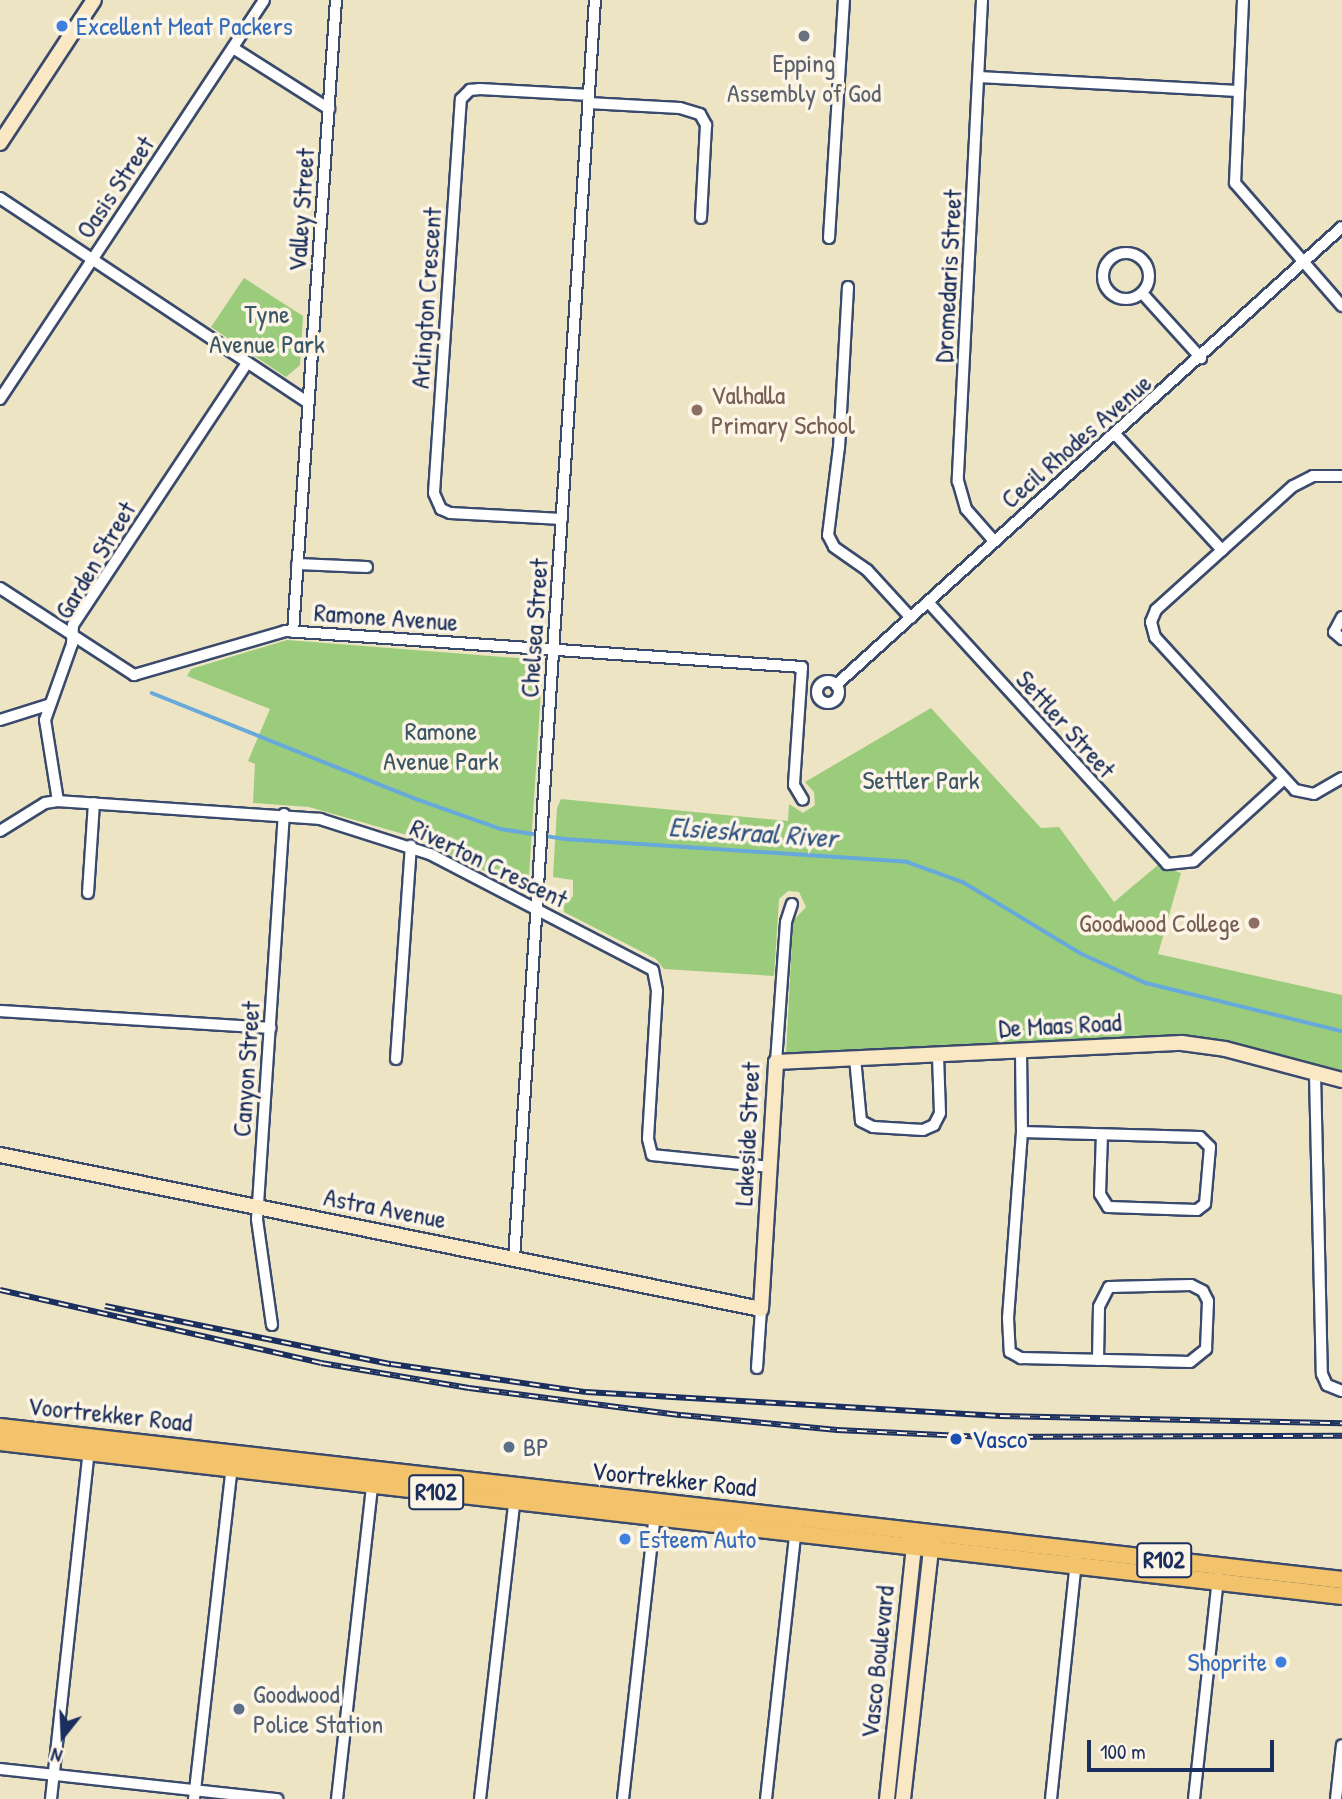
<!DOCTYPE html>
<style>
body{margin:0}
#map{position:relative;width:1342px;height:1799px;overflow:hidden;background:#ede4c4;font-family:"Patrick Hand",sans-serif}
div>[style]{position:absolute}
.green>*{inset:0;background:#9bcc7c}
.stream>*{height:3.5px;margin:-1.75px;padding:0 1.75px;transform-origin:1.75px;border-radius:1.75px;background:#68a9dc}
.roads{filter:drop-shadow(2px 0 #3a4a6d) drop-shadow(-2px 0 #3a4a6d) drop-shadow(0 2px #3a4a6d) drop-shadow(0 -2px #3a4a6d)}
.street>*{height:10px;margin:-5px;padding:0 5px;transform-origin:5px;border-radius:5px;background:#fff}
.street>.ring{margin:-5px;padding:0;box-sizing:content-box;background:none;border:10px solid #fff;border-radius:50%}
.secondary>*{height:14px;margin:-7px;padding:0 7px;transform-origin:7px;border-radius:7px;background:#fae7c3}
.primary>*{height:16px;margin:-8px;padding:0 8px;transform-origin:8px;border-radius:8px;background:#f2c36a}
.rail>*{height:6px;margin-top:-3px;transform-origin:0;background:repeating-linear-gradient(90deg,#fcf5e5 0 10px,#1b2f5e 0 20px);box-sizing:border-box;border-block:2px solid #1b2f5e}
.dots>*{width:19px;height:19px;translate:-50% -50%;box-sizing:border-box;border:4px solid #fcf5e5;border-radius:50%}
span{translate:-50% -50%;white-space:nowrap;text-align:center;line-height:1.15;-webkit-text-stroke:7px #fcf5e5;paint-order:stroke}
.shield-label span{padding:2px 5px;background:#fcf5e5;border:2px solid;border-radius:5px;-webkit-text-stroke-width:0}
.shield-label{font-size:24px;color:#1b2f5e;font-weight:700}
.shop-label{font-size:26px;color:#366cbe}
.left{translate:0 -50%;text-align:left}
.right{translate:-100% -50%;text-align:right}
.worship-label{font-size:26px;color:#5b616d}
.street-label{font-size:26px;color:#1b2f5e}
.park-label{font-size:26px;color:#3b5666}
.education-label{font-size:26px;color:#785e54}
.transit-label{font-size:26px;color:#164399}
.service-label{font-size:26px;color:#4e5e75}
.water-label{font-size:28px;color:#325484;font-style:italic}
.north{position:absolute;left:28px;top:1701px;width:70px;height:70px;-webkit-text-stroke:5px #fcf5e5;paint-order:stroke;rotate:198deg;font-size:19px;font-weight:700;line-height:28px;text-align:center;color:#1b2f5e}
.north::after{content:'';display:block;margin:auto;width:24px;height:32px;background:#1b2f5e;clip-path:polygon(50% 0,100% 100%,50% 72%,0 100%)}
.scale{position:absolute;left:1087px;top:1740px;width:187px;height:32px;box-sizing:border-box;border:4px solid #1b2f5e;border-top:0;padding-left:9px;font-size:21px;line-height:24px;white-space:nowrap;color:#1b2f5e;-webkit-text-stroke:5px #fcf5e5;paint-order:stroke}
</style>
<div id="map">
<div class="green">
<i style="clip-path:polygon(244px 278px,303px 316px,300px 365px,286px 377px,211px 327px)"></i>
<i style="clip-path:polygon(287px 640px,543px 660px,528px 891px,407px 835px,309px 807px,253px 803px,255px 764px,248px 761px,270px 709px,187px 676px,191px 669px)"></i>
<i style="clip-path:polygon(931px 708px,1041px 828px,1059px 827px,1114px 902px,1158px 865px,1181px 873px,1158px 954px,1342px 995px,1342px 1075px,1223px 1043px,786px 1055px,793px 921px,806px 907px,799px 892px,788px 891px,779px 899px,774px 976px,664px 969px,656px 959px,564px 912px,563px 897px,573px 897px,573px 880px,553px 877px,557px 808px,561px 799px,788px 821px,789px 804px,803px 813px,815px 805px,814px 792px,805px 782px)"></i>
</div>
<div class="stream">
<i style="left:152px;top:693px;width:281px;rotate:21.9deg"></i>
<i style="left:413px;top:798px;width:93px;rotate:19.4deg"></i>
<i style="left:501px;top:829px;width:65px;rotate:8.9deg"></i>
<i style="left:565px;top:839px;width:343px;rotate:3.8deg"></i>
<i style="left:907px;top:862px;width:59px;rotate:19.7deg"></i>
<i style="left:963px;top:882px;width:139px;rotate:31.2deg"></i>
<i style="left:1082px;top:954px;width:70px;rotate:24.4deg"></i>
<i style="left:1146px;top:983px;width:202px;rotate:13.8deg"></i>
</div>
<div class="roads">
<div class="street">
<i style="left:982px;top:0;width:482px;rotate:92.9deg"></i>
<i style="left:958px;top:481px;width:29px;rotate:74deg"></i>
<i style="left:966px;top:509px;width:43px;rotate:48.8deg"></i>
<i style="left:1243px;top:0;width:183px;rotate:92.5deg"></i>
<i style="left:1235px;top:183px;width:163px;rotate:49deg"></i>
<i style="left:233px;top:48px;width:114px;rotate:32.4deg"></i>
<i style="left:979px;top:77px;width:259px;rotate:3.1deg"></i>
<i style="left:588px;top:103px;width:92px;rotate:3.1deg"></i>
<i style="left:680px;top:108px;width:21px;rotate:17deg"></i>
<i style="left:700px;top:114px;width:13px;rotate:61deg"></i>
<i style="left:706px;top:125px;width:93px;rotate:93.1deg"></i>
<i style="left:0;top:198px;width:370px;rotate:33.6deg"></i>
<i style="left:829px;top:238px;width:238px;rotate:-86.4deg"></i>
<i class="ring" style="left:1103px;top:253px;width:36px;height:36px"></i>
<i style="left:848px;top:287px;width:160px;rotate:93.2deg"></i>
<i style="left:839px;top:447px;width:89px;rotate:97.1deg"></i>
<i style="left:828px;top:535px;width:13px;rotate:63deg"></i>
<i style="left:834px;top:547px;width:40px;rotate:34.9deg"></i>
<i style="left:867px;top:570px;width:65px;rotate:47.5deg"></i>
<i style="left:1142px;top:293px;width:88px;rotate:47.8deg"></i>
<i style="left:0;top:399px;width:478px;rotate:-56.5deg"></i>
<i style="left:1115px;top:434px;width:158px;rotate:47.3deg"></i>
<i style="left:1342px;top:476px;width:29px;rotate:180deg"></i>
<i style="left:1313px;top:476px;width:22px;rotate:153deg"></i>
<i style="left:1293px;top:486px;width:185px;rotate:137.9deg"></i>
<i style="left:1156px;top:610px;width:13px;rotate:113deg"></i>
<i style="left:1151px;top:622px;width:16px;rotate:75deg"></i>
<i style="left:1155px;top:637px;width:207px;rotate:47.5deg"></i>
<i style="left:1295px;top:790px;width:19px;rotate:12deg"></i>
<i style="left:1314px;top:794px;width:32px;rotate:-30deg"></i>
<i style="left:562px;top:519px;width:112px;rotate:-176.9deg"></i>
<i style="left:450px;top:513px;width:10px;rotate:-156deg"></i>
<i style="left:441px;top:509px;width:17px;rotate:-114deg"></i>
<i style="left:434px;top:493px;width:395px;rotate:-86.1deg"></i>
<i style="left:461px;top:99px;width:13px;rotate:-45deg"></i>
<i style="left:470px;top:90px;width:10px;rotate:-6deg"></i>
<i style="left:480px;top:89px;width:109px;rotate:3.2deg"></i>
<i style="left:297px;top:564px;width:70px;rotate:2.5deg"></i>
<i style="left:0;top:588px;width:160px;rotate:33deg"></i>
<i style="left:134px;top:675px;width:157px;rotate:-16.2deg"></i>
<i style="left:285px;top:631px;width:518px;rotate:3.98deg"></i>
<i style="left:802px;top:667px;width:118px;rotate:93.9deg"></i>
<i style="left:794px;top:785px;width:17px;rotate:59deg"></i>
<i style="left:928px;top:602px;width:355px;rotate:47.6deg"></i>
<i style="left:1167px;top:864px;width:27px;rotate:-6deg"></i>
<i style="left:1194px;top:861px;width:122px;rotate:-42.3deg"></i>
<i style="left:1342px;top:617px;width:17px;rotate:118deg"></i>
<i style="left:1334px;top:632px;width:11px;rotate:41deg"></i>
<i style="left:293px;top:632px;width:633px;rotate:-86.11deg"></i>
<i class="ring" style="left:817px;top:681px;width:12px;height:12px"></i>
<i style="left:836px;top:685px;width:682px;rotate:-42.15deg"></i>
<i style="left:0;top:720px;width:50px;rotate:-17.4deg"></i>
<i style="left:58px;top:801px;width:82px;rotate:-99.1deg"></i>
<i style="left:45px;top:720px;width:81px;rotate:-70.4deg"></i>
<i style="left:72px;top:644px;width:19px;rotate:-87deg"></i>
<i style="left:73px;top:625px;width:315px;rotate:-56.4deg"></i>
<i style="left:0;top:831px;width:53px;rotate:-31.9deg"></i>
<i style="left:45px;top:803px;width:13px;rotate:-9deg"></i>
<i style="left:58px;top:801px;width:263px;rotate:3.9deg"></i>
<i style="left:320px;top:819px;width:115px;rotate:17.7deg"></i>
<i style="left:430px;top:854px;width:251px;rotate:27.5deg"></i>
<i style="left:653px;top:970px;width:21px;rotate:79deg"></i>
<i style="left:657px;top:991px;width:148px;rotate:93.5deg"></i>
<i style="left:648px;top:1139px;width:16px;rotate:76deg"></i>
<i style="left:652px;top:1155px;width:119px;rotate:5.8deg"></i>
<i style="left:88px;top:893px;width:90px;rotate:-86.2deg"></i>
<i style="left:0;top:1011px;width:271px;rotate:3.6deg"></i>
<i style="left:1021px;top:1051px;width:81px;rotate:89.3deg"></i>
<i style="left:1022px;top:1132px;width:187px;rotate:94.3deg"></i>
<i style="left:1008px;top:1318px;width:34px;rotate:87deg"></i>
<i style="left:1010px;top:1352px;width:13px;rotate:29deg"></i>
<i style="left:1021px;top:1358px;width:129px;rotate:1.3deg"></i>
<i style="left:1150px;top:1361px;width:40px;rotate:1.4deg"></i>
<i style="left:1190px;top:1362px;width:21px;rotate:-39deg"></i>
<i style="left:1206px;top:1349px;width:48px;rotate:-87.6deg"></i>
<i style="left:1208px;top:1301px;width:11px;rotate:-117deg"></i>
<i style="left:1203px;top:1291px;width:13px;rotate:-153deg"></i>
<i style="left:1191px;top:1285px;width:82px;rotate:178.6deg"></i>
<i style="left:1109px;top:1287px;width:22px;rotate:117deg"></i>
<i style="left:1099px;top:1307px;width:53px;rotate:91.1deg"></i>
<i style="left:855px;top:1058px;width:63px;rotate:84.6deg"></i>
<i style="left:861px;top:1121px;width:13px;rotate:27deg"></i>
<i style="left:873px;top:1127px;width:50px;rotate:3.4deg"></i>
<i style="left:923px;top:1130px;width:12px;rotate:-24deg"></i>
<i style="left:934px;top:1125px;width:13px;rotate:-63deg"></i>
<i style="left:940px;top:1113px;width:58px;rotate:-92deg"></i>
<i style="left:396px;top:1059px;width:214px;rotate:-86deg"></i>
<i style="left:776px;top:1062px;width:140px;rotate:-85.9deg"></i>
<i style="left:786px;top:922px;width:19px;rotate:-72deg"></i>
<i style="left:1315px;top:1073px;width:301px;rotate:88.7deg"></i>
<i style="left:1322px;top:1374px;width:12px;rotate:66deg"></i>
<i style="left:1327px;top:1385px;width:16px;rotate:22deg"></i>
<i style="left:1022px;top:1132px;width:178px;rotate:1.6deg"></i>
<i style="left:1200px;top:1137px;width:14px;rotate:45deg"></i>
<i style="left:1210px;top:1147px;width:57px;rotate:95deg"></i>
<i style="left:1205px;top:1204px;width:10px;rotate:143deg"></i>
<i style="left:1197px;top:1210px;width:89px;rotate:-178.1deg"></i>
<i style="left:1108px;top:1207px;width:15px;rotate:-122deg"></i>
<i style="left:1100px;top:1194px;width:59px;rotate:-88.1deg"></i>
<i style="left:514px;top:1259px;width:1262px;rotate:-86.32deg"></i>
<i style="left:272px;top:1325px;width:107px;rotate:-98.1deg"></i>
<i style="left:257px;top:1219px;width:406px;rotate:-86.2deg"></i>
<i style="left:757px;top:1368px;width:59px;rotate:-86.1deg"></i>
<i style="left:0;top:1769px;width:279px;rotate:6.2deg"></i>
<i style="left:51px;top:1799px;width:353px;rotate:-83.8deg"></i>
<i style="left:194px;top:1799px;width:337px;rotate:-83.5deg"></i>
<i style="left:337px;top:1799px;width:321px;rotate:-83.6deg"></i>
<i style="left:480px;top:1799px;width:305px;rotate:-83.4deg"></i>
<i style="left:623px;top:1799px;width:289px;rotate:-83.6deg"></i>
<i style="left:766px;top:1799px;width:273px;rotate:-83.7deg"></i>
<i style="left:1051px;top:1799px;width:240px;rotate:-84deg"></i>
<i style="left:1194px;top:1799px;width:223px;rotate:-83.8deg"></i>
<i style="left:1336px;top:1799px;width:54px;rotate:-83.7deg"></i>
</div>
<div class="secondary">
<i style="left:0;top:143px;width:171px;rotate:-56.7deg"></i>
<i style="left:0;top:1155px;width:776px;rotate:11.44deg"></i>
<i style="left:761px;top:1309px;width:247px;rotate:-86.5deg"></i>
<i style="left:776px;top:1062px;width:406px;rotate:-2.7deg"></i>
<i style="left:1182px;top:1043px;width:43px;rotate:7.9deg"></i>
<i style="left:1225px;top:1049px;width:121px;rotate:14.8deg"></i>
<i style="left:887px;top:1799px;width:264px;rotate:-83.9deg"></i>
<i style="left:903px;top:1799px;width:262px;rotate:-83.6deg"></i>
</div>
<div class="primary">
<i style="left:0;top:1427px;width:1351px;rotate:6.5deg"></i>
<i style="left:0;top:1442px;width:1351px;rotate:6.55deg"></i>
</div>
</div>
<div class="rail">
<i style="left:0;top:1290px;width:329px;rotate:12.8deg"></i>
<i style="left:321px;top:1363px;width:150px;rotate:9.6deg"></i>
<i style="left:469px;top:1388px;width:214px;rotate:7.3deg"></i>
<i style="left:681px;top:1415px;width:157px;rotate:5.5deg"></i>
<i style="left:837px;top:1430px;width:146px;rotate:2.7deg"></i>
<i style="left:983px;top:1437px;width:359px;rotate:-0.2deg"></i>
<i style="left:105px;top:1306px;width:292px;rotate:11.5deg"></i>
<i style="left:391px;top:1364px;width:197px;rotate:8.2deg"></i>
<i style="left:586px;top:1392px;width:415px;rotate:3.3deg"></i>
<i style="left:1000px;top:1416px;width:342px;rotate:1.2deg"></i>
</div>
<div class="dots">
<i style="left:62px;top:26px;background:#3f7fe0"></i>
<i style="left:804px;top:36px;background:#6b7280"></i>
<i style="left:697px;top:410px;background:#8d6e63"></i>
<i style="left:1254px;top:923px;background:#8d6e63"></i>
<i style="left:956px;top:1439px;background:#1a4fb4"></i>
<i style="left:509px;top:1447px;background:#5c6f8a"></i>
<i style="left:625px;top:1539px;background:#3f7fe0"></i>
<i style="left:1281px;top:1662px;background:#3f7fe0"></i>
<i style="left:239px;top:1709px;background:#5c6f8a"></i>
</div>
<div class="shield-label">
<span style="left:436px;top:1492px">R102</span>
<span style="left:1164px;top:1560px">R102</span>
</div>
<div class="shop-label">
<span class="left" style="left:76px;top:26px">Excellent Meat Packers</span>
<span class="left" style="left:639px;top:1539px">Esteem Auto</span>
<span class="right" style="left:1267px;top:1662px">Shoprite</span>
</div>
<div class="worship-label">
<span style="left:804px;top:78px">Epping<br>Assembly of God</span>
</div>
<div class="street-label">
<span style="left:115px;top:187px;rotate:-56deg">Oasis Street</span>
<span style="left:301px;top:210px;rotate:-86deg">Valley Street</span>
<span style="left:948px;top:276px;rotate:-87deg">Dromedaris Street</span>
<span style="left:426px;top:298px;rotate:-86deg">Arlington Crescent</span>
<span style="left:1076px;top:441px;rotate:-41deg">Cecil Rhodes Avenue</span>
<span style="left:95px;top:560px;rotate:-59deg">Garden Street</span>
<span style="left:386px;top:617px;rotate:4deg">Ramone Avenue</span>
<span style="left:534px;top:628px;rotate:-86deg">Chelsea Street</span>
<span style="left:1066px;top:724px;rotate:48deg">Settler Street</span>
<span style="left:489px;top:863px;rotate:26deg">Riverton Crescent</span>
<span style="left:1060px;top:1025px;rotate:-3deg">De Maas Road</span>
<span style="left:246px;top:1069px;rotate:-86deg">Canyon Street</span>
<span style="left:747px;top:1134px;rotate:-87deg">Lakeside Street</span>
<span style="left:385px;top:1208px;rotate:11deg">Astra Avenue</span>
<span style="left:110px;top:1414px;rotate:6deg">Voortrekker Road</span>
<span style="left:674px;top:1479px;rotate:6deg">Voortrekker Road</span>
<span style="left:877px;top:1662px;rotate:-84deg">Vasco Boulevard</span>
</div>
<div class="park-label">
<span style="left:267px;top:329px">Tyne<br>Avenue Park</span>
<span style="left:441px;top:746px">Ramone<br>Avenue Park</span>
<span style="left:921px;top:780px">Settler Park</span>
</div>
<div class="education-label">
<span class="left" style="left:711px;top:410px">Valhalla<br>Primary School</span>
<span class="right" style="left:1240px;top:923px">Goodwood College</span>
</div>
<div class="transit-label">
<span class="left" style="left:972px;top:1439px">Vasco</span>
</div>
<div class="service-label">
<span class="left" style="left:523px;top:1447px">BP</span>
<span class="left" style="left:253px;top:1709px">Goodwood<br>Police Station</span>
</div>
<div class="water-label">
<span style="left:753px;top:832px;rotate:4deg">Elsieskraal River</span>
</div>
<div class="north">N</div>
<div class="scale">100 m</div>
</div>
